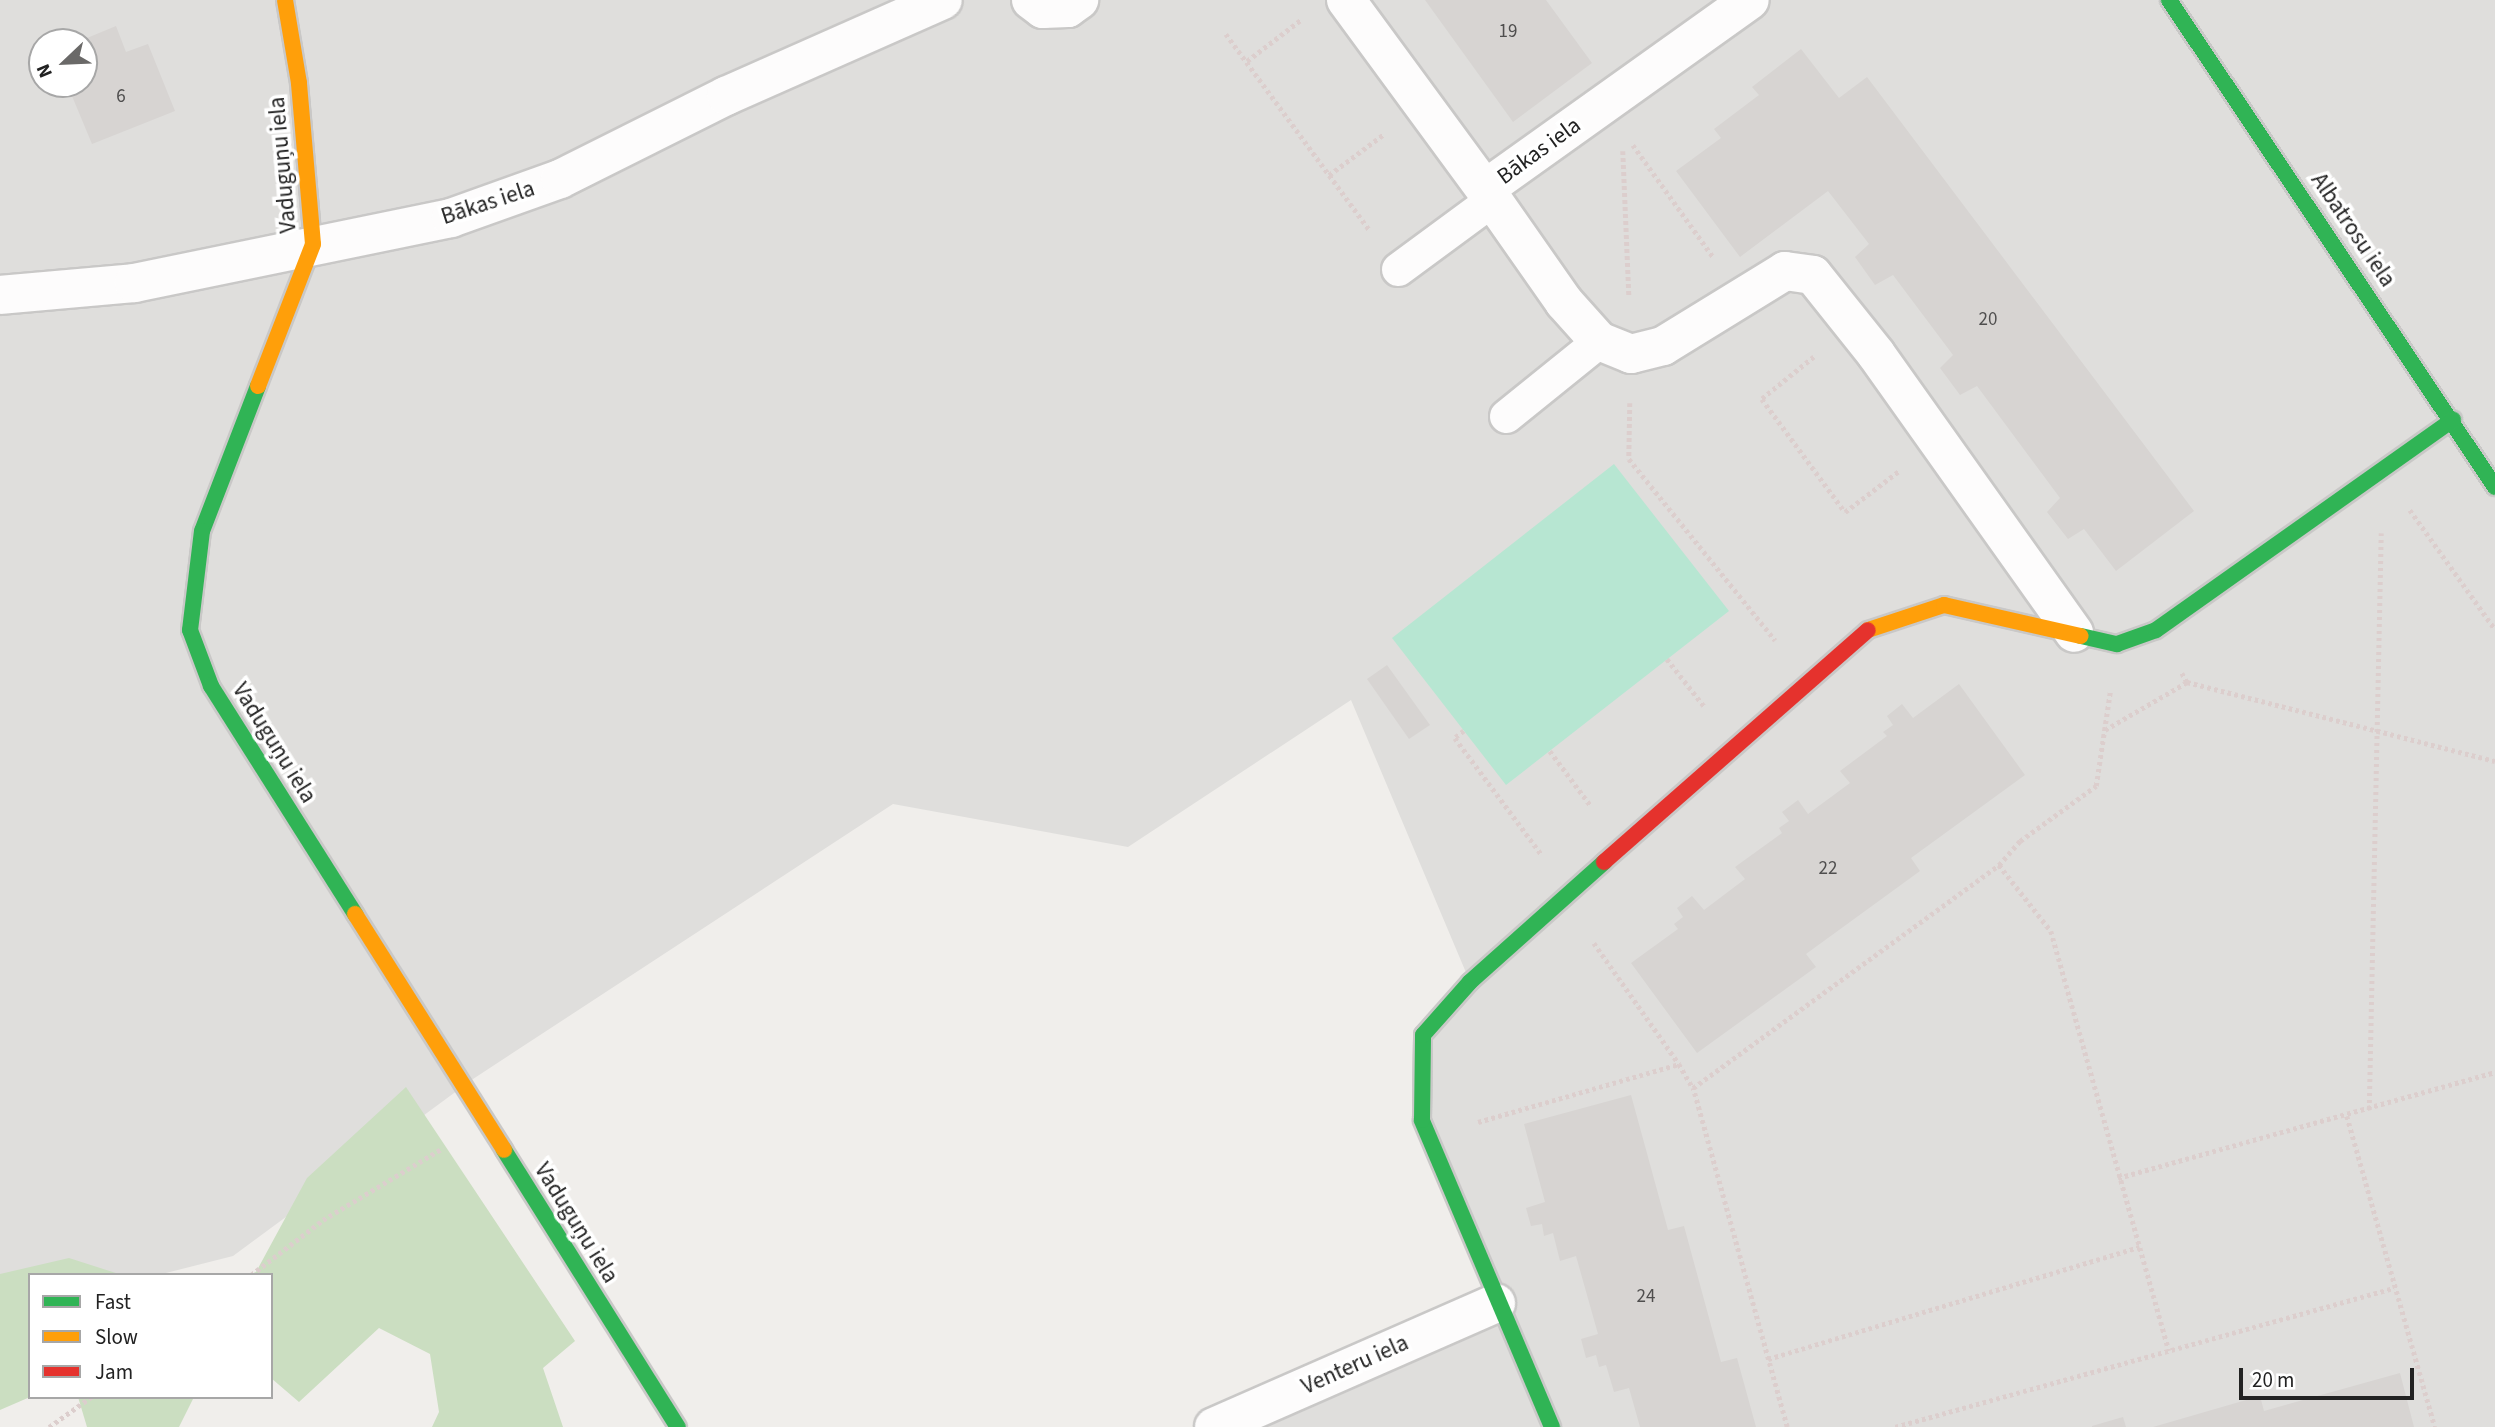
<!DOCTYPE html>
<meta charset="utf-8">
<style>
body{margin:0}
#map{position:relative;width:2495px;height:1427px;overflow:hidden;background:#f0eeeb;font-family:"Source Sans 3",sans-serif}
div>[style]{position:absolute}
.residential>*{inset:0;background:#dfdedc}
.forest>*{inset:0;background:#cbdec1}
.pitch>*{inset:0;background:#b7e6d2}
.building>*{inset:0;background:#d7d4d2}
.path>*{height:4.5px;margin-top:-2.25px;transform-origin:0;background:repeating-linear-gradient(90deg,#dccecd 0 3.5px,transparent 0 7px)}
.roads{filter:drop-shadow(2px 0 #c9c8c7) drop-shadow(-2px 0 #c9c8c7) drop-shadow(0 2px #c9c8c7) drop-shadow(0 -2px #c9c8c7)}
.lane>*{height:33px;margin:-16.5px;padding:0 16.5px;transform-origin:16.5px;border-radius:16.5px;background:#fdfcfc}
.street>*{height:38px;margin:-19px;padding:0 19px;transform-origin:19px;border-radius:19px;background:#fdfcfc}
.fast>*{height:16px;margin:-8px;padding:0 8px;transform-origin:8px;border-radius:8px;background:#30b455}
.slow>*{height:16px;margin:-8px;padding:0 8px;transform-origin:8px;border-radius:8px;background:#ff9f0a}
.jam>*{height:16px;margin:-8px;padding:0 8px;transform-origin:8px;border-radius:8px;background:#e5322d}
span{translate:-50% -50%;white-space:nowrap;text-align:center;line-height:1.15;-webkit-text-stroke:7px #fff;paint-order:stroke}
.number-label{font-size:19px;color:#4f4e4e}
.number-label span{-webkit-text-stroke-width:0}
.street-label{font-size:23px;color:#222}
.legend{position:absolute;left:28px;top:1273px;width:245px;height:126px;box-sizing:border-box;background:#fff;border:2px solid #a7a7a7;margin:0;padding:9px 12px;list-style:none;font-size:21px;color:#222}
.legend li{display:flex;align-items:center;gap:14px;height:35px}
.legend b{width:35px;border:2px solid #a7a7a7}
.north{position:absolute;left:28px;top:28px;width:70px;height:70px;box-sizing:border-box;background:#fff;border:2px solid #a7a7a7;border-radius:50%;rotate:247deg;font-size:19px;font-weight:700;line-height:28px;text-align:center;color:#222}
.north::after{content:'';display:block;margin:auto;width:24px;height:32px;background:#6a6968;clip-path:polygon(50% 0,100% 100%,50% 72%,0 100%)}
.scale{position:absolute;left:2239px;top:1368px;width:175px;height:32px;box-sizing:border-box;border:4px solid #222;border-top:0;padding-left:9px;font-size:21px;line-height:24px;white-space:nowrap;color:#222;-webkit-text-stroke:5px #fff;paint-order:stroke}
</style>
<div id="map">
<div class="residential">
<i style="clip-path:polygon(evenodd,0 0,2495px 0,2495px 1427px,1214px 1427px,1496px 1303px,1422px 1120px,1423px 1035px,1470px 982px,1351px 700px,1128px 847px,893px 804px,473px 1079px,233px 1256px,158px 1275px,30px 1275px,0 1313px,0 0,42px 42px,84px 42px,84px 84px,42px 84px,42px 42px)"></i>
</div>
<div class="forest">
<i style="clip-path:polygon(406px 1087px,575px 1341px,543px 1368px,563px 1427px,432px 1427px,439px 1412px,430px 1354px,379px 1328px,299px 1402px,271px 1378px,271px 1275px,248px 1275px,256px 1272px,307px 1178px)"></i>
<i style="clip-path:polygon(69px 1258px,122px 1275px,30px 1275px,30px 1397px,0 1410px,0 1274px)"></i>
<i style="clip-path:polygon(78px 1397px,194px 1397px,179px 1427px,87px 1427px)"></i>
</div>
<div class="pitch">
<i style="clip-path:polygon(1614px 464px,1729px 611px,1506px 785px,1392px 638px)"></i>
</div>
<div class="building">
<i style="clip-path:polygon(1425px 0,1546px 0,1592px 63px,1513px 122px)"></i>
<i style="clip-path:polygon(116px 26px,126px 52px,148px 44px,175px 111px,92px 144px,67px 84px,84px 84px,84px 63px,94px 59px,87px 38px)"></i>
<i style="clip-path:polygon(1801px 49px,1839px 98px,1867px 77px,2194px 511px,2116px 571px,2084px 529px,2068px 539px,2047px 512px,2060px 498px,1977px 386px,1960px 395px,1940px 368px,1953px 355px,1893px 275px,1875px 285px,1855px 257px,1869px 244px,1828px 191px,1740px 257px,1676px 171px,1721px 138px,1714px 129px,1759px 95px,1752px 87px)"></i>
<i style="clip-path:polygon(1387px 665px,1430px 725px,1409px 739px,1367px 679px)"></i>
<i style="clip-path:polygon(1959px 684px,2025px 775px,1911px 858px,1920px 871px,1806px 954px,1816px 967px,1697px 1053px,1631px 963px,1678px 929px,1674px 924px,1683px 917px,1677px 908px,1692px 896px,1704px 910px,1745px 879px,1735px 867px,1782px 833px,1779px 828px,1789px 821px,1782px 812px,1798px 800px,1808px 814px,1850px 783px,1840px 771px,1887px 736px,1883px 732px,1893px 725px,1887px 716px,1902px 704px,1913px 718px)"></i>
<i style="clip-path:polygon(1631px 1095px,1668px 1230px,1684px 1226px,1721px 1362px,1737px 1358px,1756px 1427px,1640px 1427px,1629px 1388px,1614px 1392px,1606px 1365px,1599px 1367px,1596px 1355px,1586px 1358px,1581px 1339px,1598px 1334px,1576px 1256px,1560px 1261px,1553px 1233px,1544px 1236px,1542px 1224px,1531px 1226px,1526px 1208px,1545px 1202px,1524px 1124px)"></i>
<i style="clip-path:polygon(2400px 1373px,2414px 1427px,2153px 1427px,2260px 1396px,2264px 1411px)"></i>
<i style="clip-path:polygon(2123px 1417px,2126px 1427px,2092px 1427px,2092px 1426px)"></i>
</div>
<div class="path">
<i style="left:1226px;top:34px;width:244px;rotate:53.8deg"></i>
<i style="left:1247px;top:61px;width:69px;rotate:-37.4deg"></i>
<i style="left:1633px;top:145px;width:139px;rotate:54.4deg"></i>
<i style="left:1623px;top:151px;width:145px;rotate:87.6deg"></i>
<i style="left:1329px;top:175px;width:69px;rotate:-36.7deg"></i>
<i style="left:1814px;top:357px;width:67px;rotate:141.1deg"></i>
<i style="left:1762px;top:399px;width:140px;rotate:53.7deg"></i>
<i style="left:1845px;top:512px;width:68px;rotate:-37.2deg"></i>
<i style="left:1630px;top:403px;width:56px;rotate:91deg"></i>
<i style="left:1629px;top:459px;width:233px;rotate:51.1deg"></i>
<i style="left:2410px;top:510px;width:146px;rotate:54.5deg"></i>
<i style="left:1667px;top:659px;width:60px;rotate:51.8deg"></i>
<i style="left:2182px;top:673px;width:10px;rotate:61deg"></i>
<i style="left:2187px;top:682px;width:318px;rotate:14.4deg"></i>
<i style="left:2105px;top:730px;width:95px;rotate:-30.3deg"></i>
<i style="left:1464px;top:731px;width:11px;rotate:142deg"></i>
<i style="left:1455px;top:738px;width:144px;rotate:53.4deg"></i>
<i style="left:1550px;top:751px;width:69px;rotate:53.3deg"></i>
<i style="left:1999px;top:865px;width:84px;rotate:51.8deg"></i>
<i style="left:2051px;top:931px;width:436px;rotate:74.3deg"></i>
<i style="left:1594px;top:943px;width:148px;rotate:54.9deg"></i>
<i style="left:2369px;top:1110px;width:577px;rotate:-88.81deg"></i>
<i style="left:2347px;top:1116px;width:323px;rotate:74.2deg"></i>
<i style="left:1478px;top:1122px;width:209px;rotate:-16.1deg"></i>
<i style="left:1679px;top:1064px;width:28px;rotate:60deg"></i>
<i style="left:2118px;top:1178px;width:392px;rotate:-15.7deg"></i>
<i style="left:251px;top:1275px;width:91px;rotate:-37.4deg"></i>
<i style="left:323px;top:1220px;width:140px;rotate:-31deg"></i>
<i style="left:1768px;top:1359px;width:388px;rotate:-16.8deg"></i>
<i style="left:49px;top:1427px;width:52px;rotate:-35.5deg"></i>
<i style="left:1787px;top:1427px;width:352px;rotate:-105.5deg"></i>
<i style="left:1693px;top:1088px;width:379px;rotate:-36.1deg"></i>
<i style="left:1999px;top:865px;width:32px;rotate:-49deg"></i>
<i style="left:2020px;top:841px;width:94px;rotate:-35.9deg"></i>
<i style="left:2096px;top:786px;width:95px;rotate:-81.5deg"></i>
<i style="left:1895px;top:1427px;width:518px;rotate:-15.57deg"></i>
</div>
<div class="roads">
<div class="lane">
<i style="left:1398px;top:269px;width:118px;rotate:-36.4deg"></i>
<i style="left:1506px;top:416px;width:119px;rotate:-38.9deg"></i>
</div>
<div class="street">
<i style="left:1031px;top:0;width:15px;rotate:37deg"></i>
<i style="left:1043px;top:9px;width:25px;rotate:-2deg"></i>
<i style="left:1068px;top:8px;width:14px;rotate:-36deg"></i>
<i style="left:1346px;top:0;width:235px;rotate:53.7deg"></i>
<i style="left:1485px;top:189px;width:325px;rotate:-35.5deg"></i>
<i style="left:1485px;top:189px;width:138px;rotate:55deg"></i>
<i style="left:1564px;top:302px;width:52px;rotate:48.1deg"></i>
<i style="left:1599px;top:341px;width:35px;rotate:22deg"></i>
<i style="left:1631px;top:354px;width:33px;rotate:-14deg"></i>
<i style="left:1663px;top:346px;width:143px;rotate:-31.6deg"></i>
<i style="left:1785px;top:271px;width:28px;rotate:8deg"></i>
<i style="left:1813px;top:275px;width:101px;rotate:51.4deg"></i>
<i style="left:1876px;top:354px;width:342px;rotate:54.6deg"></i>
<i style="left:0;top:295px;width:135px;rotate:-5.1deg"></i>
<i style="left:134px;top:283px;width:324px;rotate:-11.6deg"></i>
<i style="left:451px;top:218px;width:116px;rotate:-19.7deg"></i>
<i style="left:560px;top:179px;width:186px;rotate:-26.6deg"></i>
<i style="left:726px;top:96px;width:237px;rotate:-23.9deg"></i>
<i style="left:1214px;top:1427px;width:308px;rotate:-23.7deg"></i>
</div>
<div class="fast">
<i style="left:2169px;top:0;width:586px;rotate:56.2deg"></i>
<i style="left:258px;top:386px;width:155px;rotate:111.1deg"></i>
<i style="left:202px;top:531px;width:100px;rotate:96.9deg"></i>
<i style="left:190px;top:630px;width:60px;rotate:69.4deg"></i>
<i style="left:211px;top:686px;width:270px;rotate:57.7deg"></i>
<i style="left:2081px;top:636px;width:37px;rotate:13deg"></i>
<i style="left:2117px;top:644px;width:41px;rotate:-19.7deg"></i>
<i style="left:2156px;top:630px;width:364px;rotate:-35.3deg"></i>
<i style="left:504px;top:1150px;width:327px;rotate:57.9deg"></i>
<i style="left:1552px;top:1427px;width:333px;rotate:-113deg"></i>
<i style="left:1422px;top:1120px;width:85px;rotate:-89.3deg"></i>
<i style="left:1423px;top:1035px;width:71px;rotate:-48.4deg"></i>
<i style="left:1470px;top:982px;width:180px;rotate:-41.8deg"></i>
</div>
<div class="slow">
<i style="left:258px;top:386px;width:152px;rotate:-68.8deg"></i>
<i style="left:313px;top:244px;width:162px;rotate:-95deg"></i>
<i style="left:299px;top:83px;width:84px;rotate:-99.6deg"></i>
<i style="left:1868px;top:630px;width:80px;rotate:-18.2deg"></i>
<i style="left:1944px;top:605px;width:140px;rotate:12.8deg"></i>
<i style="left:355px;top:914px;width:279px;rotate:57.7deg"></i>
</div>
<div class="jam">
<i style="left:1604px;top:862px;width:351px;rotate:-41.3deg"></i>
</div>
</div>
<div class="number-label">
<span style="left:1508px;top:32px">19</span>
<span style="left:121px;top:97px">6</span>
<span style="left:1988px;top:320px">20</span>
<span style="left:1828px;top:869px">22</span>
<span style="left:1646px;top:1297px">24</span>
</div>
<div class="street-label">
<span style="left:1539px;top:151px;rotate:-36deg">Bākas iela</span>
<span style="left:283px;top:165px;rotate:-95deg">Vaduguņu iela</span>
<span style="left:488px;top:203px;rotate:-18deg">Bākas iela</span>
<span style="left:2353px;top:230px;rotate:56deg">Albatrosu iela</span>
<span style="left:274px;top:743px;rotate:58deg">Vaduguņu iela</span>
<span style="left:576px;top:1223px;rotate:58deg">Vaduguņu iela</span>
<span style="left:1355px;top:1365px;rotate:-24deg">Venteru iela</span>
</div>
<ul class="legend">
<li><b style="height:9px;background:#30b455"></b>Fast</li>
<li><b style="height:9px;background:#ff9f0a"></b>Slow</li>
<li><b style="height:9px;background:#e5322d"></b>Jam</li>
</ul>
<div class="north">N</div>
<div class="scale">20 m</div>
</div>
